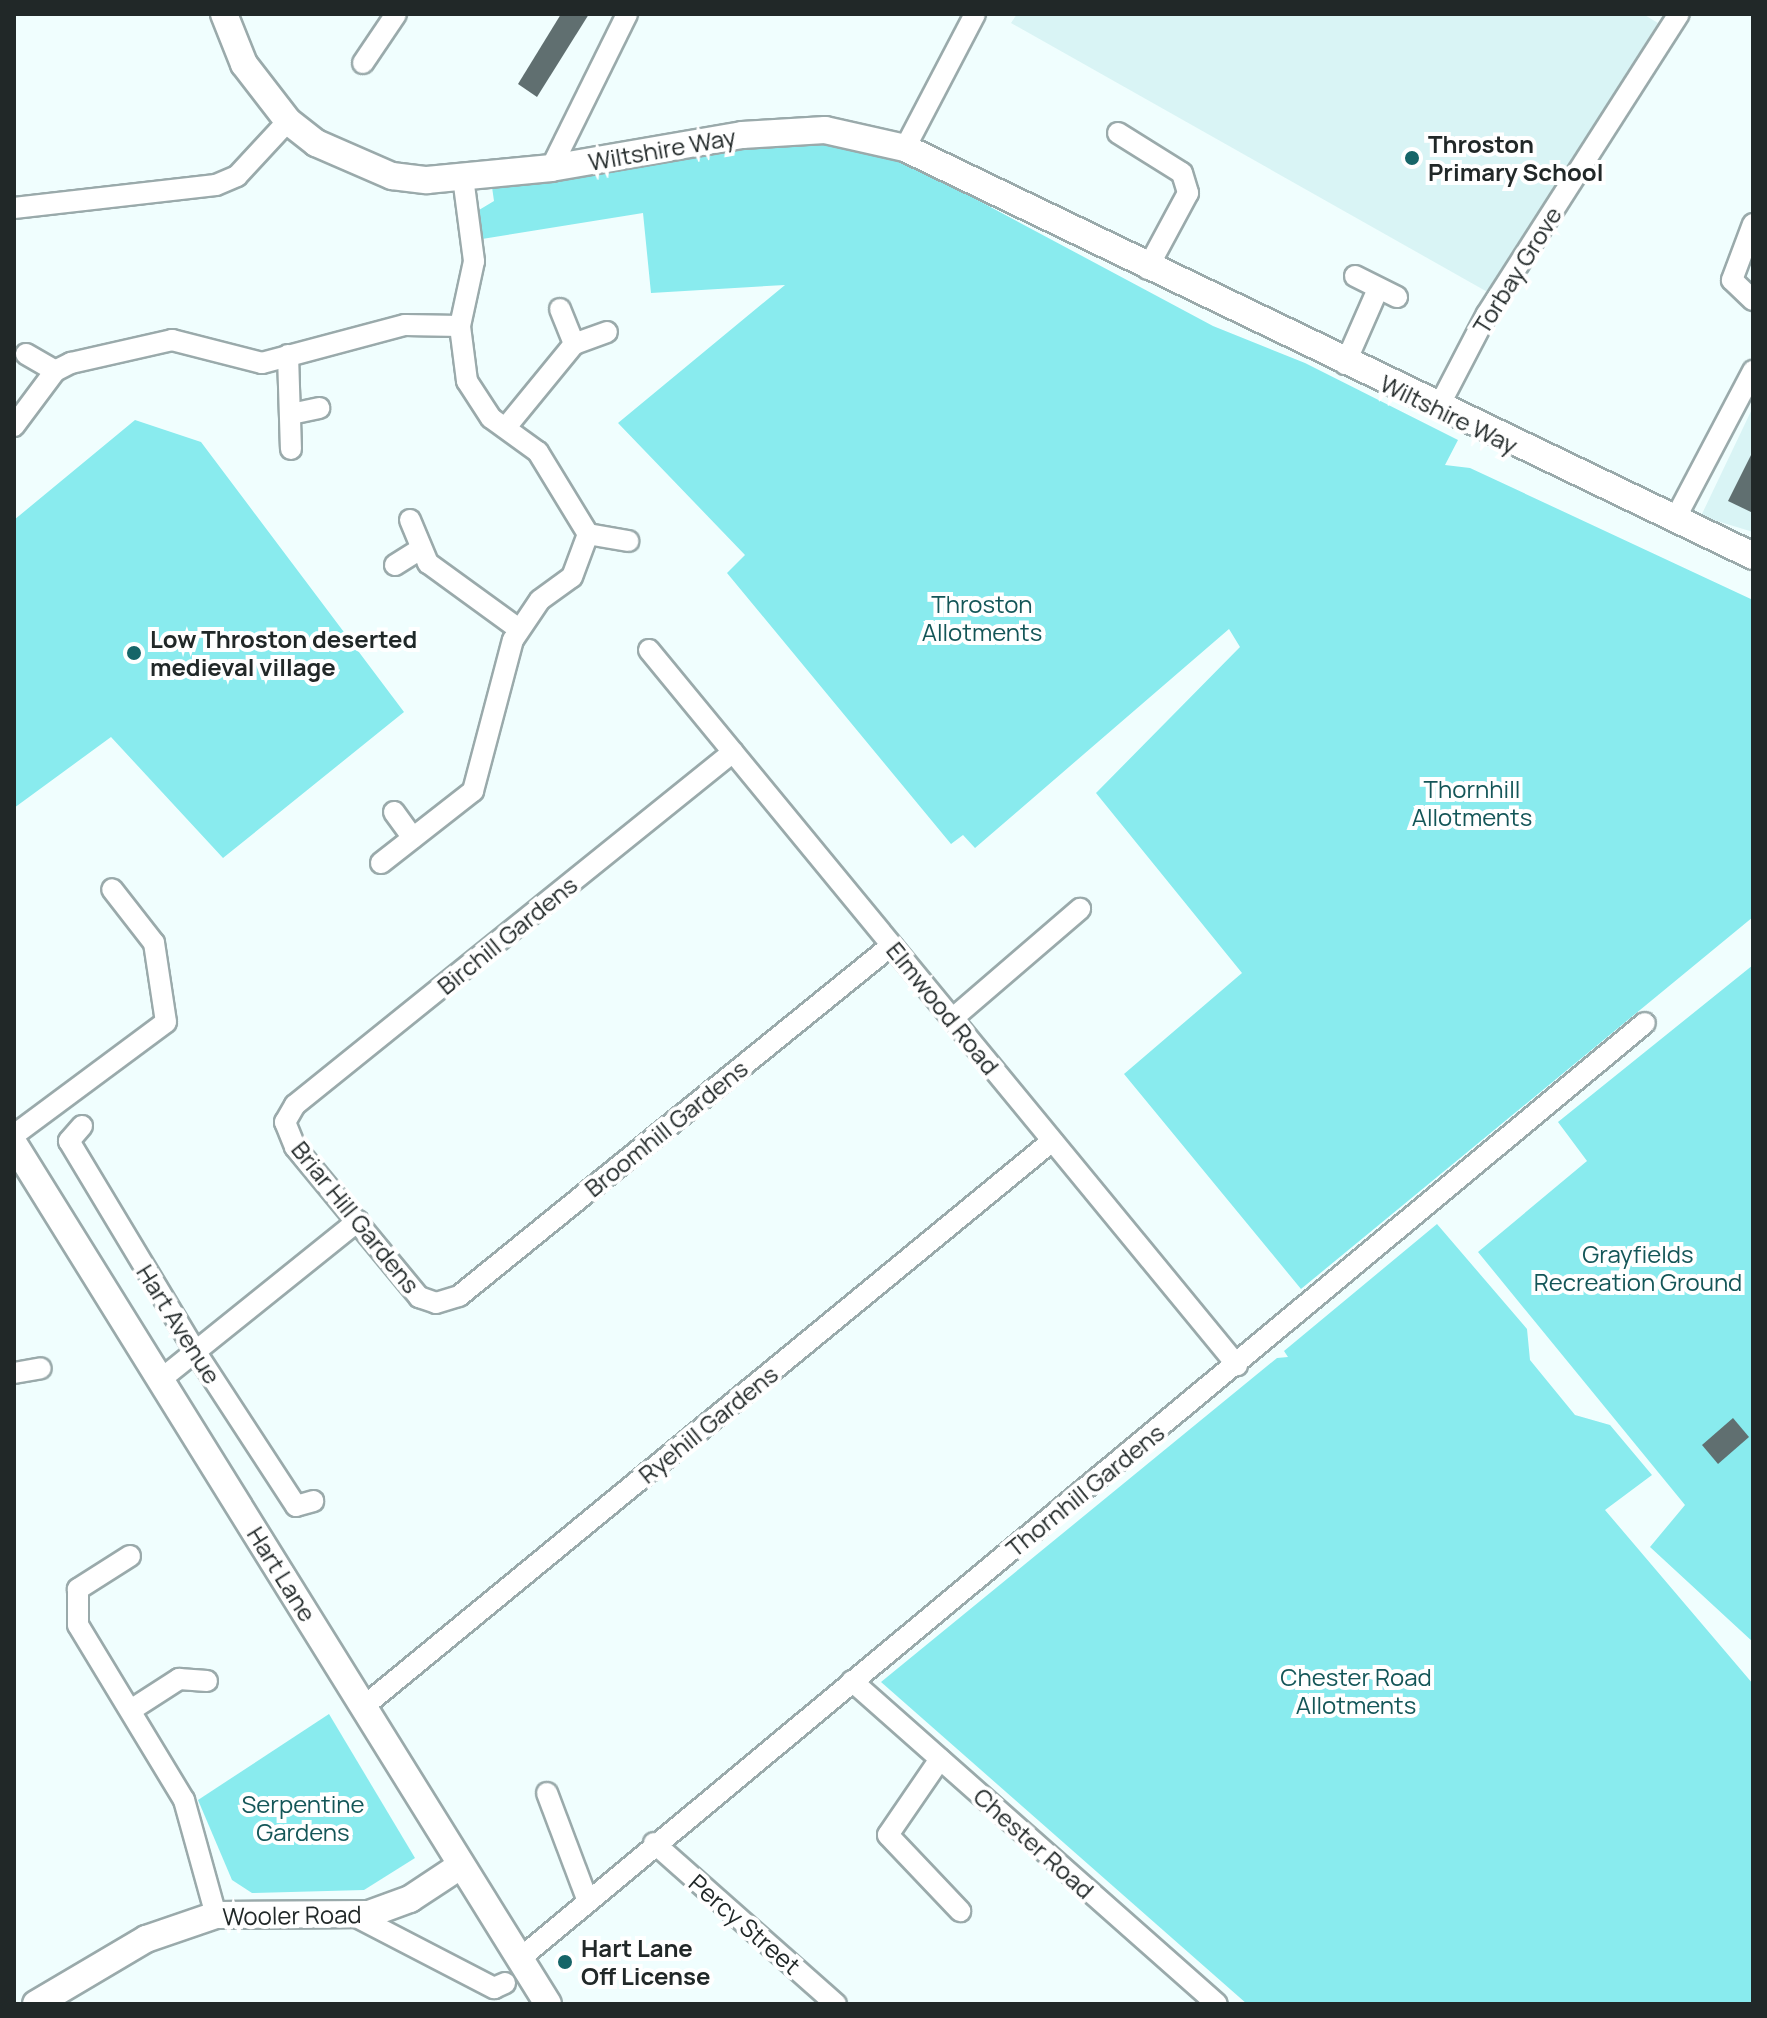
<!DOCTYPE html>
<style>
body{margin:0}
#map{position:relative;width:1767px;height:2018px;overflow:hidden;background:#f0fefe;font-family:Manrope,sans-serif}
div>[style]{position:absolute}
.built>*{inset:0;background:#d9f4f5}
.green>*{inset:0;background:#89ebee}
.building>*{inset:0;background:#606f70}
.roads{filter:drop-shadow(2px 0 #9aaaab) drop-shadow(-2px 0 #9aaaab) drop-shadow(0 2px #9aaaab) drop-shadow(0 -2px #9aaaab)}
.minor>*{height:20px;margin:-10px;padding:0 10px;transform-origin:10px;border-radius:10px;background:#fff}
.tertiary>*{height:26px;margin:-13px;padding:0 13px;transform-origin:13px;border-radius:13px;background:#fff}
.dots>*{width:22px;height:22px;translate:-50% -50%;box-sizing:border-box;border:4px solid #fff;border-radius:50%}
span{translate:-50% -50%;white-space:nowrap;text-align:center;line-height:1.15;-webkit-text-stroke:8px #fff;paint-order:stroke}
.poi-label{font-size:24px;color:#212828;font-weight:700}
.left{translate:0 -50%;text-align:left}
.street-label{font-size:24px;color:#212828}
.park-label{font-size:24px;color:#145658}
.frame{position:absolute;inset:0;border:16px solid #212828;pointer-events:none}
</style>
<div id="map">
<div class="built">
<i style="clip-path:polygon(1017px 14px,1643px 14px,1658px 23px,1491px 294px,1011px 23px)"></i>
<i style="clip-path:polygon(1753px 407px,1753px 532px,1701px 516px)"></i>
</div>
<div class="green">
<i style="clip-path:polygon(761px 142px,835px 144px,910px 164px,1213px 326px,1305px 363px,1458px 440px,1445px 465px,1470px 468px,1753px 600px,1753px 917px,1301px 1289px,1124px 1074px,1242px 973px,1096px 793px,1240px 647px,1229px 629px,975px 848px,963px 835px,951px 844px,727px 573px,745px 555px,618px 423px,785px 285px,651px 293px,643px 213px,482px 239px,479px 210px,494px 201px,492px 187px)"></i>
<i style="clip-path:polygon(135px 420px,201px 442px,404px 712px,223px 858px,111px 737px,14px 808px,14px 520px)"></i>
<i style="clip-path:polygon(1753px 965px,1753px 1642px,1650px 1547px,1685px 1505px,1478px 1252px,1587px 1161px,1558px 1122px)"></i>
<i style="clip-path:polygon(1437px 1224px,1527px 1329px,1530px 1360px,1575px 1415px,1610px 1425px,1652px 1475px,1605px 1510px,1753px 1684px,1753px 2004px,1247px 2004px,881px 1682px,1277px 1358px,1288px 1357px,1284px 1351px)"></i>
<i style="clip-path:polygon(329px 1714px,415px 1858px,364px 1890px,252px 1893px,232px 1880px,198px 1800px)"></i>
</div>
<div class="building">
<i style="clip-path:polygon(561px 14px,589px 14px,537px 97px,518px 84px)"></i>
<i style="clip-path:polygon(1753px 451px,1753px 513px,1728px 501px)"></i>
<i style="clip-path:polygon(1733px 1418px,1749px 1437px,1718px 1464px,1702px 1445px)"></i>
</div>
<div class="roads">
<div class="minor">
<i style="left:363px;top:63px;width:59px;rotate:-56deg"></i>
<i style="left:1118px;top:133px;width:75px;rotate:32deg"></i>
<i style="left:1182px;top:173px;width:21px;rotate:73deg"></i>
<i style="left:1188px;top:193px;width:86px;rotate:118.3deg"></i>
<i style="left:905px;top:148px;width:151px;rotate:-62.4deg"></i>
<i style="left:551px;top:168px;width:172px;rotate:-63.7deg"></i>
<i style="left:14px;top:208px;width:203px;rotate:-6.5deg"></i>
<i style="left:216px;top:185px;width:23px;rotate:-23deg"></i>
<i style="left:237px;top:176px;width:75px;rotate:-47.2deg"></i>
<i style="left:1753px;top:224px;width:60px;rotate:110.6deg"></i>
<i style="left:1732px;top:280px;width:29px;rotate:44deg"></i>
<i style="left:1355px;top:276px;width:47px;rotate:26.6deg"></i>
<i style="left:560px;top:309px;width:38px;rotate:68deg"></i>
<i style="left:26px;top:354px;width:34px;rotate:30deg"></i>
<i style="left:288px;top:355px;width:94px;rotate:88.2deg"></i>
<i style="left:1345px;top:364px;width:82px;rotate:-66.3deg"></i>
<i style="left:1438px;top:408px;width:106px;rotate:-62.5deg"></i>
<i style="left:1487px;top:314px;width:356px;rotate:-57.4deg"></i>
<i style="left:291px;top:414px;width:29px;rotate:-12deg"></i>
<i style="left:14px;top:426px;width:69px;rotate:-53.3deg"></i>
<i style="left:55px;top:371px;width:18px;rotate:-27deg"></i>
<i style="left:71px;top:363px;width:104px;rotate:-12.8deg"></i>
<i style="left:172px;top:340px;width:93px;rotate:14.3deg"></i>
<i style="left:262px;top:363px;width:148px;rotate:-14.9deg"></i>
<i style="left:405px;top:325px;width:55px;rotate:1deg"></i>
<i style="left:507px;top:426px;width:106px;rotate:-50.7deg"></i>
<i style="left:574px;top:344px;width:35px;rotate:-20deg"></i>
<i style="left:410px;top:520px;width:47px;rotate:67.3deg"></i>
<i style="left:428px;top:563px;width:112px;rotate:36deg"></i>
<i style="left:1674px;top:521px;width:170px;rotate:-62.2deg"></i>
<i style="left:588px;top:534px;width:41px;rotate:9.9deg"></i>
<i style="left:395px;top:565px;width:31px;rotate:-32deg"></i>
<i style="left:649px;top:650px;width:926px;rotate:50.57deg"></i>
<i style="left:733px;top:752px;width:563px;rotate:141.13deg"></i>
<i style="left:295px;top:1105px;width:20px;rotate:120deg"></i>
<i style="left:285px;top:1122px;width:27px;rotate:68deg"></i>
<i style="left:295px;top:1147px;width:195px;rotate:50.4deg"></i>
<i style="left:419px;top:1297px;width:18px;rotate:19deg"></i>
<i style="left:436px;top:1303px;width:24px;rotate:-17deg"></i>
<i style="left:459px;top:1296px;width:557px;rotate:-39.03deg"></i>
<i style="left:394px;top:812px;width:32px;rotate:54deg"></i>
<i style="left:381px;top:863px;width:117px;rotate:-38deg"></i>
<i style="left:473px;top:791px;width:156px;rotate:-75.2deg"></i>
<i style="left:513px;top:640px;width:48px;rotate:-56deg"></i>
<i style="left:540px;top:600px;width:39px;rotate:-36deg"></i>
<i style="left:572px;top:577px;width:46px;rotate:-69.6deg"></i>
<i style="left:588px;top:534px;width:96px;rotate:-121.4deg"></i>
<i style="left:538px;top:452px;width:58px;rotate:-144.1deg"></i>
<i style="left:491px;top:418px;width:44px;rotate:-123deg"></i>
<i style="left:467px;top:381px;width:55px;rotate:-97.3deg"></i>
<i style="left:460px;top:326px;width:66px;rotate:-77.8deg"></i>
<i style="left:474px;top:261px;width:85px;rotate:-97.5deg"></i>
<i style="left:952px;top:1019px;width:169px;rotate:-40.7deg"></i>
<i style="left:82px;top:1126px;width:20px;rotate:131deg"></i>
<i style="left:69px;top:1141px;width:245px;rotate:59deg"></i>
<i style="left:195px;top:1351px;width:185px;rotate:56.9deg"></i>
<i style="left:296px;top:1506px;width:18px;rotate:-16deg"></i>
<i style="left:14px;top:1135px;width:189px;rotate:-36.6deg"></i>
<i style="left:166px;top:1022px;width:80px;rotate:-98.6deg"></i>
<i style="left:154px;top:943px;width:68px;rotate:-127.9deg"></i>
<i style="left:14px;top:1373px;width:27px;rotate:-10deg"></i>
<i style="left:160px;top:1380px;width:254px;rotate:-38.8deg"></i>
<i style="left:130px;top:1556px;width:62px;rotate:147.6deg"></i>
<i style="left:78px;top:1589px;width:36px;rotate:90deg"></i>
<i style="left:78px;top:1625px;width:205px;rotate:58.8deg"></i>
<i style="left:184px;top:1800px;width:119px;rotate:74.5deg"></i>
<i style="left:852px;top:1681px;width:487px;rotate:41.5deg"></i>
<i style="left:363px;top:1707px;width:892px;rotate:-39.4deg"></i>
<i style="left:134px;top:1708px;width:54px;rotate:-32.8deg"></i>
<i style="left:179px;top:1679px;width:28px;rotate:4deg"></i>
<i style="left:940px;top:1759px;width:92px;rotate:124.4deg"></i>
<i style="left:888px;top:1835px;width:105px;rotate:46.5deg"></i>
<i style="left:547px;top:1793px;width:113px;rotate:69.3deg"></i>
<i style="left:654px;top:1843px;width:243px;rotate:41.5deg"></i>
<i style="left:355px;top:1916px;width:157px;rotate:27.4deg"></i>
<i style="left:494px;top:1988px;width:12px;rotate:-24deg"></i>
<i style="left:523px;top:1956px;width:1459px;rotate:-39.75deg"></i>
</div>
<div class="tertiary">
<i style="left:224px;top:14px;width:54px;rotate:68.2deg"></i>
<i style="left:244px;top:64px;width:72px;rotate:52.3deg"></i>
<i style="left:288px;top:121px;width:36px;rotate:38deg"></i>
<i style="left:316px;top:143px;width:83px;rotate:23.5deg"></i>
<i style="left:392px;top:176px;width:35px;rotate:7deg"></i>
<i style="left:427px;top:180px;width:125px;rotate:-5.5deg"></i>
<i style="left:551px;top:168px;width:194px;rotate:-9.8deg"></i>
<i style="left:742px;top:135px;width:83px;rotate:-3.4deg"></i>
<i style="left:825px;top:130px;width:82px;rotate:12.7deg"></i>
<i style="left:905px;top:148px;width:941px;rotate:25.69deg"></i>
<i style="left:14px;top:1144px;width:1012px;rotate:58.16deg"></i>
<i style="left:36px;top:2004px;width:128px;rotate:-30.6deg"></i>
<i style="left:146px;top:1939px;width:74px;rotate:-18.9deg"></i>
<i style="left:216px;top:1915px;width:153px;rotate:-0.4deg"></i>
<i style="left:369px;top:1914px;width:44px;rotate:-20.1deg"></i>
<i style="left:410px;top:1899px;width:60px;rotate:-33.4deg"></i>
</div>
</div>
<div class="dots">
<i style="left:1412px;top:158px;background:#166568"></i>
<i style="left:134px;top:653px;background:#166568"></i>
<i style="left:565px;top:1962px;background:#166568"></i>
</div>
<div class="poi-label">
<span class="left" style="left:1428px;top:158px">Throston<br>Primary School</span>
<span class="left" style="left:150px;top:653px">Low Throston deserted<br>medieval village</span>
<span class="left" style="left:581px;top:1962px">Hart Lane<br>Off License</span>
</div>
<div class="street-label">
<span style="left:662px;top:149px;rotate:-10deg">Wiltshire Way</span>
<span style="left:1517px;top:270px;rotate:-58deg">Torbay Grove</span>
<span style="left:1449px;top:414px;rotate:26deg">Wiltshire Way</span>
<span style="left:507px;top:935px;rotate:-39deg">Birchill Gardens</span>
<span style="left:943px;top:1008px;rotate:51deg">Elmwood Road</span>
<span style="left:666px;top:1128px;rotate:-39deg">Broomhill Gardens</span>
<span style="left:356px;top:1217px;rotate:51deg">Briar Hill Gardens</span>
<span style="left:179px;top:1324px;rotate:58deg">Hart Avenue</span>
<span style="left:708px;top:1424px;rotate:-39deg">Ryehill Gardens</span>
<span style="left:1085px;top:1490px;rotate:-39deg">Thornhill Gardens</span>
<span style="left:282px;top:1574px;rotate:58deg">Hart Lane</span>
<span style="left:1034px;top:1843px;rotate:42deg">Chester Road</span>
<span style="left:292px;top:1915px;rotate:-1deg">Wooler Road</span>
<span style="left:745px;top:1924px;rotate:41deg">Percy Street</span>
</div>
<div class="park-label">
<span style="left:982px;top:618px">Throston<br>Allotments</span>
<span style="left:1472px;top:803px">Thornhill<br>Allotments</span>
<span style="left:1638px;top:1268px">Grayfields<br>Recreation Ground</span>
<span style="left:1356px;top:1691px">Chester Road<br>Allotments</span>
<span style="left:303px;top:1818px">Serpentine<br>Gardens</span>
</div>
<div class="frame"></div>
</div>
